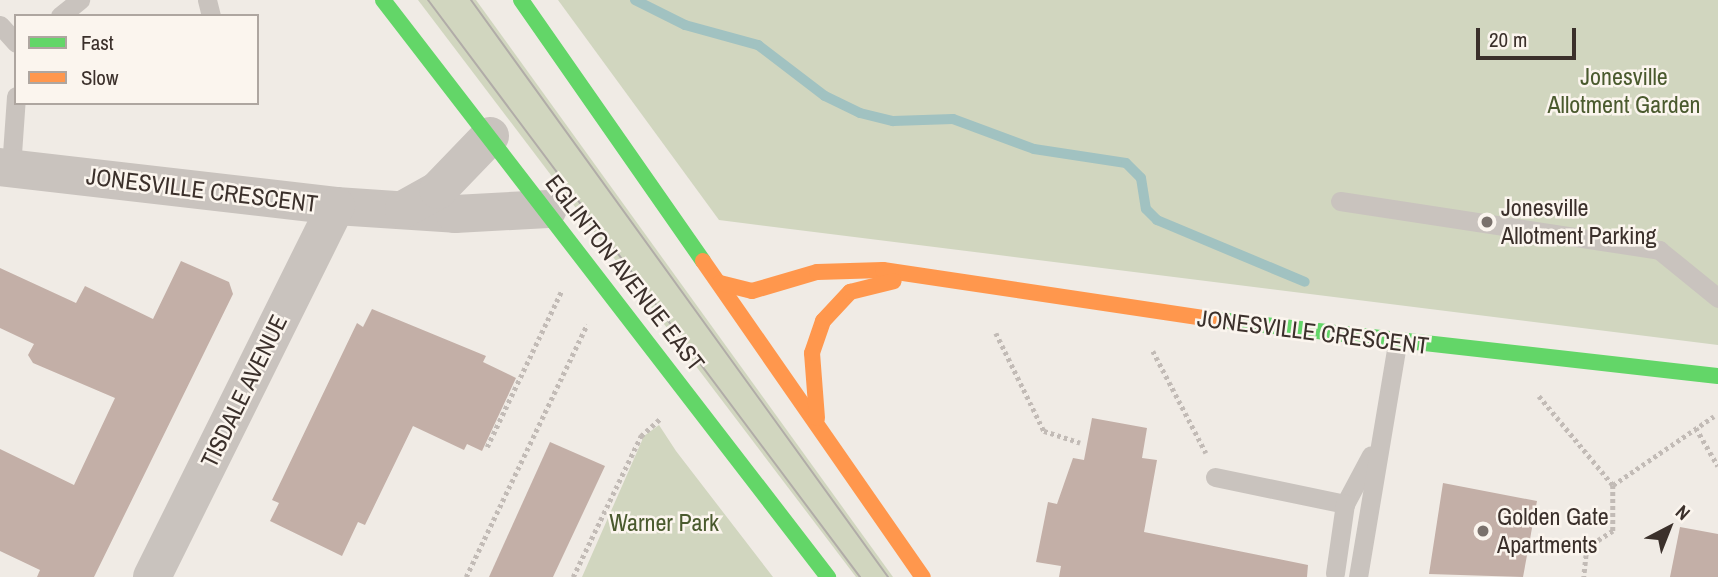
<!DOCTYPE html>
<style>
body{margin:0}
#map{position:relative;width:1718px;height:577px;overflow:hidden;background:#f0ebe5;font-family:"Archivo Narrow",sans-serif}
div>[style]{position:absolute}
.green>*{inset:0;background:#d1d6bf}
.stream>*{height:10px;margin:-5px;padding:0 5px;transform-origin:5px;border-radius:5px;background:#a1c2c1}
.building>*{inset:0;background:#c3afa7}
.path>*{height:4.5px;margin-top:-2.25px;transform-origin:0;background:repeating-linear-gradient(90deg,#c2bbb6 0 3.5px,transparent 0 7px)}
.lane>*{height:19px;margin:-9.5px;padding:0 9.5px;transform-origin:9.5px;border-radius:9.5px;background:#c9c3be}
.street>*{height:38px;margin:-19px;padding:0 19px;transform-origin:19px;border-radius:19px;background:#c9c3be}
.fast>*{height:16px;margin:-8px;padding:0 8px;transform-origin:8px;border-radius:8px;background:#63d668}
.slow>*{height:16px;margin:-8px;padding:0 8px;transform-origin:8px;border-radius:8px;background:#ff974d}
.tram>*{height:2px;margin:-1px;padding:0 1px;transform-origin:1px;border-radius:1px;background:#b1aca8}
.dots>*{width:19px;height:19px;translate:-50% -50%;box-sizing:border-box;border:4px solid #fbf5ee;border-radius:50%}
span{translate:-50% -50%;white-space:nowrap;text-align:center;line-height:1.15;-webkit-text-stroke:5px #fbf5ee;paint-order:stroke}
.park-label{font-size:24px;color:#4a5a2e}
.street-label{font-size:24px;color:#3b302b}
.poi-label{font-size:24px;color:#3b302b}
.left{translate:0 -50%;text-align:left}
.legend{position:absolute;left:14px;top:14px;width:245px;height:91px;box-sizing:border-box;background:#fbf5ee;border:2px solid #aea6a0;margin:0;padding:9px 12px;list-style:none;font-size:21px;color:#3b302b}
.legend li{display:flex;align-items:center;gap:14px;height:35px}
.legend b{width:35px;border:2px solid #aea6a0}
.north{position:absolute;left:1634px;top:493px;width:70px;height:70px;-webkit-text-stroke:5px #fbf5ee;paint-order:stroke;rotate:42deg;font-size:19px;font-weight:700;line-height:28px;text-align:center;color:#3b302b}
.north::after{content:'';display:block;margin:auto;width:24px;height:32px;background:#3b302b;clip-path:polygon(50% 0,100% 100%,50% 72%,0 100%)}
.scale{position:absolute;left:1476px;top:28px;width:100px;height:32px;box-sizing:border-box;border:4px solid #3b302b;border-top:0;padding-left:9px;font-size:21px;line-height:24px;white-space:nowrap;color:#3b302b;-webkit-text-stroke:5px #fbf5ee;paint-order:stroke}
</style>
<div id="map">
<div class="green">
<i style="clip-path:polygon(418px 0,476px 0,893px 577px,856px 577px)"></i>
<i style="clip-path:polygon(558px 0,1718px 0,1718px 345px,719px 220px)"></i>
<i style="clip-path:polygon(659px 425px,676px 451px,773px 577px,582px 577px,644px 436px)"></i>
</div>
<div class="stream">
<i style="left:635px;top:0;width:56px;rotate:26.6deg"></i>
<i style="left:685px;top:25px;width:76px;rotate:15.3deg"></i>
<i style="left:758px;top:45px;width:84px;rotate:37.3deg"></i>
<i style="left:825px;top:96px;width:39px;rotate:26deg"></i>
<i style="left:860px;top:113px;width:34px;rotate:14deg"></i>
<i style="left:893px;top:121px;width:60px;rotate:-1.9deg"></i>
<i style="left:953px;top:119px;width:86px;rotate:20.3deg"></i>
<i style="left:1034px;top:149px;width:93px;rotate:8.7deg"></i>
<i style="left:1126px;top:163px;width:21px;rotate:45deg"></i>
<i style="left:1141px;top:178px;width:31px;rotate:81deg"></i>
<i style="left:1146px;top:209px;width:16px;rotate:45deg"></i>
<i style="left:1157px;top:220px;width:160px;rotate:22.7deg"></i>
</div>
<div class="building">
<i style="clip-path:polygon(181px 261px,229px 282px,233px 294px,94px 577px,37px 577px,40px 570px,0 551px,0 449px,74px 485px,115px 398px,33px 363px,28px 355px,34px 344px,0 328px,0 268px,76px 303px,85px 286px,153px 319px)"></i>
<i style="clip-path:polygon(372px 309px,486px 356px,483px 362px,516px 378px,482px 451px,467px 444px,464px 450px,413px 426px,365px 525px,358px 522px,342px 556px,270px 521px,279px 503px,272px 500px,357px 323px,363px 327px)"></i>
<i style="clip-path:polygon(1092px 418px,1147px 428px,1142px 458px,1157px 460px,1144px 532px,1308px 565px,1307px 577px,1059px 577px,1061px 566px,1036px 562px,1048px 502px,1057px 504px,1073px 458px,1084px 460px)"></i>
<i style="clip-path:polygon(550px 442px,605px 466px,553px 577px,489px 577px)"></i>
<i style="clip-path:polygon(1443px 483px,1537px 501px,1523px 577px,1429px 574px)"></i>
<i style="clip-path:polygon(1680px 527px,1718px 534px,1718px 577px,1670px 577px)"></i>
</div>
<div class="path">
<i style="left:996px;top:333px;width:109px;rotate:63.9deg"></i>
<i style="left:1044px;top:431px;width:38px;rotate:18deg"></i>
<i style="left:1153px;top:351px;width:115px;rotate:62.5deg"></i>
<i style="left:1539px;top:396px;width:116px;rotate:50.3deg"></i>
<i style="left:1613px;top:485px;width:46px;rotate:90deg"></i>
<i style="left:1613px;top:531px;width:31px;rotate:147deg"></i>
<i style="left:1587px;top:548px;width:29px;rotate:96deg"></i>
<i style="left:1696px;top:428px;width:44px;rotate:59.9deg"></i>
<i style="left:487px;top:447px;width:174px;rotate:-64.5deg"></i>
<i style="left:1613px;top:485px;width:122px;rotate:-34.3deg"></i>
<i style="left:466px;top:577px;width:280px;rotate:-64.4deg"></i>
<i style="left:573px;top:577px;width:157px;rotate:-64.3deg"></i>
<i style="left:641px;top:436px;width:25px;rotate:-42deg"></i>
</div>
<div class="lane">
<i style="left:207px;top:0;width:16px;rotate:76deg"></i>
<i style="left:60px;top:16px;width:26px;rotate:-39deg"></i>
<i style="left:0;top:25px;width:24px;rotate:48deg"></i>
<i style="left:11px;top:168px;width:72px;rotate:-86deg"></i>
<i style="left:1340px;top:201px;width:323px;rotate:8.7deg"></i>
<i style="left:1659px;top:250px;width:76px;rotate:39.1deg"></i>
<i style="left:1215px;top:477px;width:133px;rotate:11.7deg"></i>
<i style="left:1345px;top:504px;width:55px;rotate:-62deg"></i>
<i style="left:1335px;top:573px;width:70px;rotate:-81.8deg"></i>
<i style="left:1358px;top:577px;width:237px;rotate:-80.5deg"></i>
</div>
<div class="street">
<i style="left:0;top:167px;width:338px;rotate:6.6deg"></i>
<i style="left:336px;top:206px;width:119px;rotate:3.8deg"></i>
<i style="left:455px;top:214px;width:93px;rotate:-3.1deg"></i>
<i style="left:404px;top:209px;width:39px;rotate:-29deg"></i>
<i style="left:438px;top:190px;width:75px;rotate:-46.1deg"></i>
<i style="left:152px;top:577px;width:414px;rotate:-63.6deg"></i>
</div>
<div class="fast">
<i style="left:383px;top:0;width:729px;rotate:52.36deg"></i>
<i style="left:521px;top:0;width:318px;rotate:55.1deg"></i>
<i style="left:1211px;top:319px;width:510px;rotate:6.41deg"></i>
</div>
<div class="slow">
<i style="left:703px;top:261px;width:385px;rotate:55.2deg"></i>
<i style="left:720px;top:283px;width:33px;rotate:14deg"></i>
<i style="left:752px;top:291px;width:68px;rotate:-16.3deg"></i>
<i style="left:817px;top:272px;width:66px;rotate:-1.7deg"></i>
<i style="left:883px;top:270px;width:332px;rotate:8.5deg"></i>
<i style="left:817px;top:418px;width:65px;rotate:-94.4deg"></i>
<i style="left:812px;top:353px;width:34px;rotate:-71deg"></i>
<i style="left:823px;top:321px;width:40px;rotate:-47deg"></i>
<i style="left:850px;top:292px;width:45px;rotate:-14deg"></i>
</div>
<div class="tram">
<i style="left:428px;top:0;width:721px;rotate:53.18deg"></i>
<i style="left:471px;top:0;width:712px;rotate:54.14deg"></i>
</div>
<div class="dots">
<i style="left:1487px;top:222px;background:#7a716c"></i>
<i style="left:1483px;top:531px;background:#7a716c"></i>
</div>
<div class="park-label">
<span style="left:1624px;top:91px">Jonesville<br>Allotment Garden</span>
<span style="left:664px;top:523px">Warner Park</span>
</div>
<div class="street-label">
<span style="left:202px;top:190px;rotate:7deg">JONESVILLE CRESCENT</span>
<span style="left:625px;top:273px;rotate:52deg">EGLINTON AVENUE EAST</span>
<span style="left:1313px;top:332px;rotate:7deg">JONESVILLE CRESCENT</span>
<span style="left:244px;top:391px;rotate:-64deg">TISDALE AVENUE</span>
</div>
<div class="poi-label">
<span class="left" style="left:1501px;top:222px">Jonesville<br>Allotment Parking</span>
<span class="left" style="left:1497px;top:531px">Golden Gate<br>Apartments</span>
</div>
<ul class="legend">
<li><b style="height:9px;background:#63d668"></b>Fast</li>
<li><b style="height:9px;background:#ff974d"></b>Slow</li>
</ul>
<div class="north">N</div>
<div class="scale">20 m</div>
</div>
